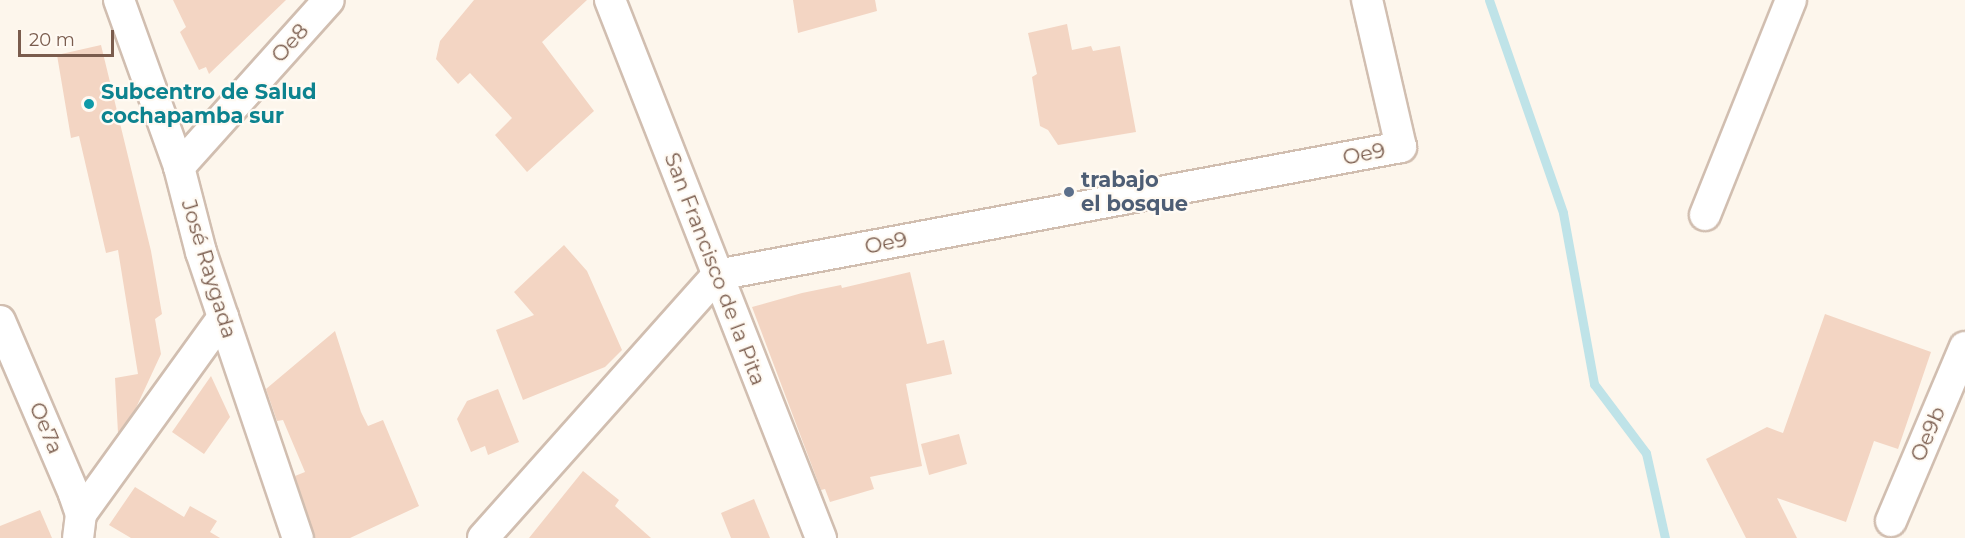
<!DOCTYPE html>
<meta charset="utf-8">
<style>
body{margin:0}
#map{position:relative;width:1965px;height:538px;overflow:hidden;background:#fdf6ec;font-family:Montserrat,sans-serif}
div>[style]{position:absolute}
.stream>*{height:9px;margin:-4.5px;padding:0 4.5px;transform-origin:4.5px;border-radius:4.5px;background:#bfe3e8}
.building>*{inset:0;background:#f3d5c3}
.roads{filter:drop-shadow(2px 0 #d1beb0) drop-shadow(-2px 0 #d1beb0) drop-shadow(0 2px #d1beb0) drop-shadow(0 -2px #d1beb0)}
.minor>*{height:30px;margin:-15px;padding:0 15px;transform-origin:15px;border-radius:15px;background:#fff}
.dots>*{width:16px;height:16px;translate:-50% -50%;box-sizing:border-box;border:3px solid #fffaf3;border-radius:50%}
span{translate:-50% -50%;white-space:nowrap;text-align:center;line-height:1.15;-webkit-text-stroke:4.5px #fffaf3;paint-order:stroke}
.street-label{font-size:21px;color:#7a5c4d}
.culture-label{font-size:21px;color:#0d838f;font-weight:700}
.left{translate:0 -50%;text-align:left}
.service-label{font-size:21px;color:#4e5e75;font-weight:700}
.scale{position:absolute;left:18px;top:30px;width:96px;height:27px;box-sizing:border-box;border:3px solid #7a5c4d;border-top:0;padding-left:8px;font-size:18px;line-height:21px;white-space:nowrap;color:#7a5c4d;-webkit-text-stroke:4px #fffaf3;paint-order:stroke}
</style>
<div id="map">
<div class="stream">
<i style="left:1489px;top:0;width:225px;rotate:70.8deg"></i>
<i style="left:1563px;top:213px;width:174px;rotate:79.7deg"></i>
<i style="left:1594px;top:384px;width:86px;rotate:53deg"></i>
<i style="left:1646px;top:453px;width:87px;rotate:77.4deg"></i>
</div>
<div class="building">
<i style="clip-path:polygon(173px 0,286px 0,209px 74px,206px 67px,199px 70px,180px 32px,186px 27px)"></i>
<i style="clip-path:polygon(474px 0,587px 0,542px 42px,594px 111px,527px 172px,495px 135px,512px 118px,470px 73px,458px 84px,436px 59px,440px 41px)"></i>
<i style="clip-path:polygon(793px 0,875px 0,877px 11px,798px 33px)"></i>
<i style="clip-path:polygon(1067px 24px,1072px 50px,1091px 46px,1093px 51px,1120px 46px,1136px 132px,1058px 145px,1048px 130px,1040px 126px,1032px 77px,1037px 74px,1028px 33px)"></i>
<i style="clip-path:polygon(101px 45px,151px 251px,162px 314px,155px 319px,161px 354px,135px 410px,118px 433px,115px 378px,138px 374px,118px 250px,106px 253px,79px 136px,71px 138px,57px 55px)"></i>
<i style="clip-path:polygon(564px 245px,587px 271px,622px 350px,605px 367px,523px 400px,496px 330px,534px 315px,514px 292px)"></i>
<i style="clip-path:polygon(910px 272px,927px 344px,944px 340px,952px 374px,906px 384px,922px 466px,870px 477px,874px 489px,830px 502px,825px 489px,821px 490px,752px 307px,802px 293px,841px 285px,842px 288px)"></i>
<i style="clip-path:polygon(1825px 314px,1931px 352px,1898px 449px,1874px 441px,1846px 522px,1777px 498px,1797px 538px,1746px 538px,1706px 459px,1767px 427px,1783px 433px)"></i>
<i style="clip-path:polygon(335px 331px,361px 412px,368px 426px,383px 420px,419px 506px,350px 538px,315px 538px,295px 476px,305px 472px,283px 420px,277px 421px,266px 389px)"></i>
<i style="clip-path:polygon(211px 376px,230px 417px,204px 454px,172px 432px)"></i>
<i style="clip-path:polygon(498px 389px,519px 442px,488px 455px,485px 446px,471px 452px,457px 419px,467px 401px)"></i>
<i style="clip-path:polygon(959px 434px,967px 464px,929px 475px,921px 444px)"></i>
<i style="clip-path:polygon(583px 471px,619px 500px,615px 506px,651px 538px,529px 538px)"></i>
<i style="clip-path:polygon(135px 487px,184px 517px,190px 506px,217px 521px,210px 532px,220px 538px,131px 538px,109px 525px)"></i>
<i style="clip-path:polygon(754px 499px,770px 538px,731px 538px,721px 513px)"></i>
<i style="clip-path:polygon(40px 510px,52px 538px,0 538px,0 526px)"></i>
</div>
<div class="roads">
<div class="minor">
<i style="left:119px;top:0;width:177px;rotate:70.2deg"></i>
<i style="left:179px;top:167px;width:88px;rotate:75.5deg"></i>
<i style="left:201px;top:252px;width:302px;rotate:71.3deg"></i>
<i style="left:610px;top:0;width:578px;rotate:68.59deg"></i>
<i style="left:179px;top:167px;width:224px;rotate:-48.1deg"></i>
<i style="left:1705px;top:215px;width:232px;rotate:-68.2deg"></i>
<i style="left:0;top:321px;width:188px;rotate:66.8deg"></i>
<i style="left:74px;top:494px;width:21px;rotate:71deg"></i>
<i style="left:81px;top:514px;width:24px;rotate:97deg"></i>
<i style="left:81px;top:514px;width:243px;rotate:-54.2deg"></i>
<i style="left:1891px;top:521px;width:189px;rotate:-67deg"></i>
<i style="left:483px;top:538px;width:352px;rotate:-48.3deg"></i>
<i style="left:717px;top:275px;width:696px;rotate:-10.6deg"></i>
<i style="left:1401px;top:147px;width:151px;rotate:-103deg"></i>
</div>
</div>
<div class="dots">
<i style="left:89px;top:104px;background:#0f9aa8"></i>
<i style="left:1069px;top:192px;background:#5c6f8a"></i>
</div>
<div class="street-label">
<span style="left:290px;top:43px;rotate:-48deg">Oe8</span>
<span style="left:1364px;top:154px;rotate:-11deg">Oe9</span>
<span style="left:886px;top:243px;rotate:-11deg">Oe9</span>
<span style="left:209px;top:269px;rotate:73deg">José Raygada</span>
<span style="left:715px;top:269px;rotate:69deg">San Francisco de la Pita</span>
<span style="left:46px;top:428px;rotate:67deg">Oe7a</span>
<span style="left:1928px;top:434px;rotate:-67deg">Oe9b</span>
</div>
<div class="culture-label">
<span class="left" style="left:101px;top:104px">Subcentro de Salud<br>cochapamba sur</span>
</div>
<div class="service-label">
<span class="left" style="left:1081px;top:192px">trabajo<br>el bosque</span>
</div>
<div class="scale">20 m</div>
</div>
